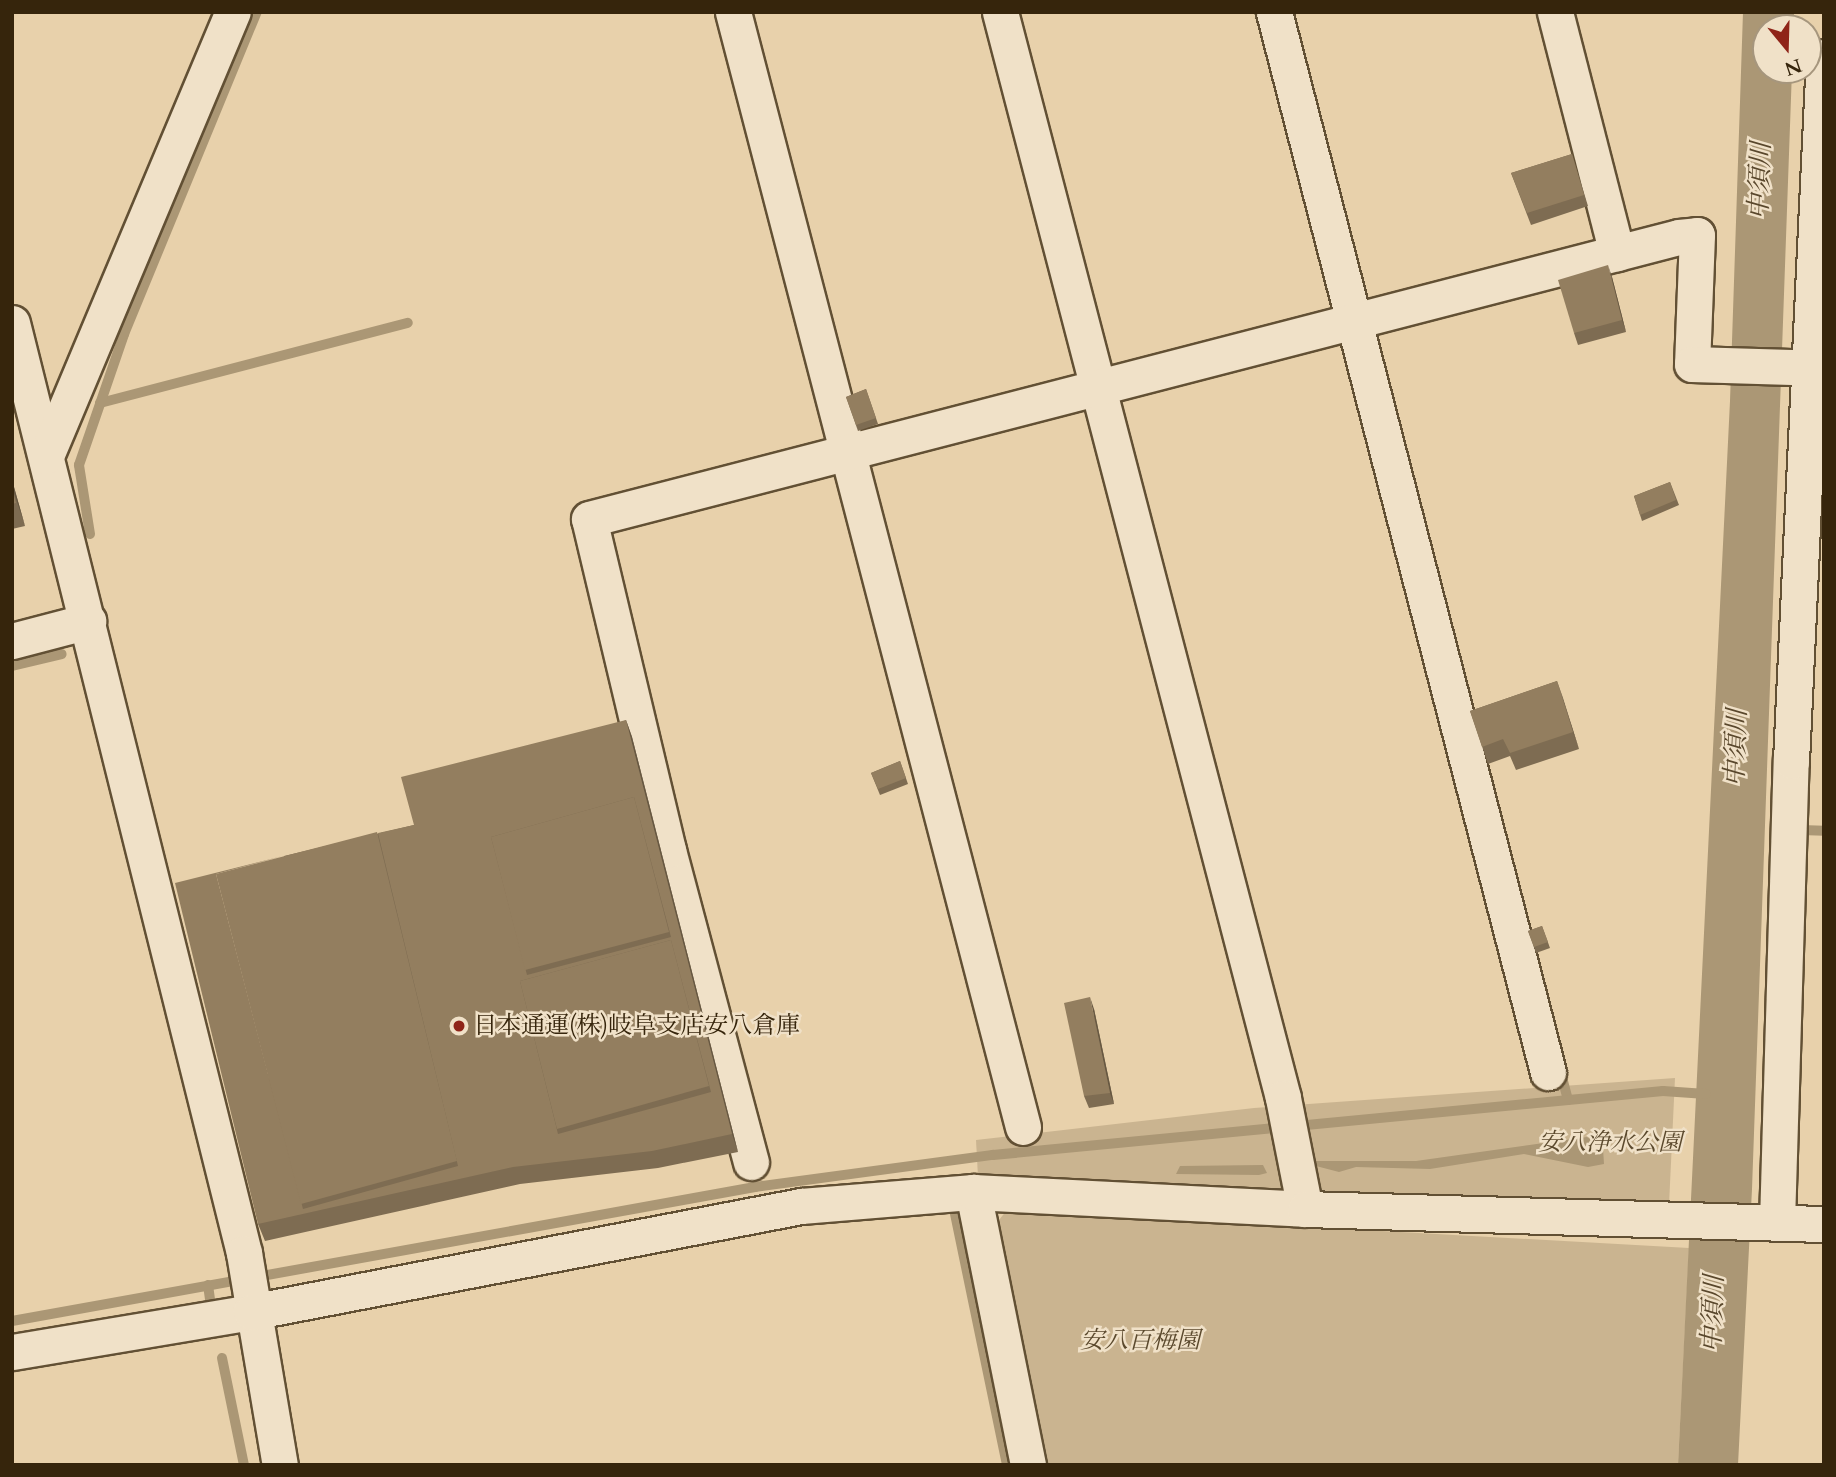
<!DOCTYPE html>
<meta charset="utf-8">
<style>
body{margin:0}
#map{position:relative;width:1836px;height:1477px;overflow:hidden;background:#e8d1ab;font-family:Cardo,"Noto Serif JP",serif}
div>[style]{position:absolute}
.green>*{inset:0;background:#cab490}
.water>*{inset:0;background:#ab9775}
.stream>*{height:10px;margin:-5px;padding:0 5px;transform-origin:5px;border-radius:5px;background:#ab9775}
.roads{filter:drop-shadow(2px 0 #625034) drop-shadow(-2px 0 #625034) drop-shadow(0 2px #625034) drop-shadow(0 -2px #625034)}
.minor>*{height:35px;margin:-17.5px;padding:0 17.5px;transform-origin:17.5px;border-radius:17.5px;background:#f0e1c8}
.wall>*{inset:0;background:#7e6c52}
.shaded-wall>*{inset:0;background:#675842}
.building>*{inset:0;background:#937e5f}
.dots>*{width:19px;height:19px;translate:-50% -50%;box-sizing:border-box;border:4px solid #f0e1c8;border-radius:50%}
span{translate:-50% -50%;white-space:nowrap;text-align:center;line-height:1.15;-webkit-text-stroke:5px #f0e1c8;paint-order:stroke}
.poi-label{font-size:24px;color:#36250c}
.left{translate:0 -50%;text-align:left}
.park-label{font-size:24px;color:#5b492d;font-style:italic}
.water-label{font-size:26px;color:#59472c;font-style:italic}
.frame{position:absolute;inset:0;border:14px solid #36250c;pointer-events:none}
.north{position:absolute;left:1752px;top:14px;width:70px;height:70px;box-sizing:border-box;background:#f0e1c8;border:2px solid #a6967d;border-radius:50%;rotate:161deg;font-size:19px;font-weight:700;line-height:28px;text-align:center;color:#36250c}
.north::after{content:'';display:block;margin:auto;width:24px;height:32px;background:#8f2418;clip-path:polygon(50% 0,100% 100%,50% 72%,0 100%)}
</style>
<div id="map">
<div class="green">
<i style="clip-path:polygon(1675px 1078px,1669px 1205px,978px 1177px,976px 1140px,1254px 1108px)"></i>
<i style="clip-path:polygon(1007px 1210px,1689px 1248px,1678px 1465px,1039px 1465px,991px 1230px)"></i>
</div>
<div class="water">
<i style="clip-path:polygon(1743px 12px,1794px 12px,1794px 28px,1766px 28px,1766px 70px,1792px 70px,1752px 1189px,1738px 1465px,1678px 1465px,1730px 401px)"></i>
<i style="clip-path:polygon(1587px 1137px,1603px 1148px,1604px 1164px,1588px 1167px,1524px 1154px,1430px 1169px,1356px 1167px,1339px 1172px,1316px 1166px,1315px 1161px,1416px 1161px)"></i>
<i style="clip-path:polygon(1263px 1165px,1267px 1173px,1259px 1175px,1176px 1174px,1180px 1166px)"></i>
</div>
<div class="stream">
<i style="left:100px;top:403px;width:318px;rotate:-14.6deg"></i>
<i style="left:90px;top:534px;width:70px;rotate:-99.1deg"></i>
<i style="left:79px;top:465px;width:139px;rotate:-71deg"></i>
<i style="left:124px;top:334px;width:348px;rotate:-67.6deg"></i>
<i style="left:12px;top:666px;width:51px;rotate:-13.5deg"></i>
<i style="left:1801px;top:830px;width:23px;rotate:2deg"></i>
<i style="left:1560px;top:1070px;width:31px;rotate:75deg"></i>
<i style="left:954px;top:1209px;width:261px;rotate:78.3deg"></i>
<i style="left:208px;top:1285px;width:14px;rotate:82deg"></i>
<i style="left:12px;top:1321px;width:755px;rotate:-10.22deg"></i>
<i style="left:755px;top:1187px;width:240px;rotate:-7.7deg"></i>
<i style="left:993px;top:1155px;width:673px;rotate:-5.46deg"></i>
<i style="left:1663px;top:1091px;width:43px;rotate:4deg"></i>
<i style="left:222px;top:1358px;width:109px;rotate:78.4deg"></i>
</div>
<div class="roads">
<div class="minor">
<i style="left:733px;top:12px;width:1152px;rotate:75.42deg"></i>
<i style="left:1000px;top:12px;width:1122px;rotate:75.39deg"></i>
<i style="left:1283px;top:1098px;width:113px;rotate:78.8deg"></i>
<i style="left:1274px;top:12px;width:1095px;rotate:75.51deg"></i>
<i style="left:1555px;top:12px;width:249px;rotate:75.6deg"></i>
<i style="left:12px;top:323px;width:959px;rotate:75.99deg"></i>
<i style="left:244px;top:1253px;width:215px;rotate:80.4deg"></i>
<i style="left:46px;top:456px;width:482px;rotate:-67.2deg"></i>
<i style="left:12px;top:641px;width:79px;rotate:-14.7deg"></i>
<i style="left:751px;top:1162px;width:323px;rotate:-104.9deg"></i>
<i style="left:668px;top:850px;width:340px;rotate:-103.4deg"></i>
<i style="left:589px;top:519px;width:1126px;rotate:-14.51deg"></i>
<i style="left:1679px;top:237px;width:18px;rotate:-6deg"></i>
<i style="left:1697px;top:235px;width:129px;rotate:92.2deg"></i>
<i style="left:1692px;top:364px;width:132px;rotate:1.7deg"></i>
<i style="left:973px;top:1192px;width:278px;rotate:78.6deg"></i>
<i style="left:1777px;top:1222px;width:461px;rotate:-88.3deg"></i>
<i style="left:1791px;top:761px;width:705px;rotate:-87.32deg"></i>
<i style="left:12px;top:1352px;width:242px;rotate:-9.5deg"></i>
<i style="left:251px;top:1312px;width:560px;rotate:-10.91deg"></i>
<i style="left:801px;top:1206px;width:173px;rotate:-4.7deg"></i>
<i style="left:973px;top:1192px;width:332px;rotate:2.9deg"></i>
<i style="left:1305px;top:1209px;width:519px;rotate:1.66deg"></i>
</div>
</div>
<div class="wall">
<i style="clip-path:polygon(1572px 154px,1588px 206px,1531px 225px,1511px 173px)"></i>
<i style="clip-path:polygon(1612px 277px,1626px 332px,1578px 345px,1574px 333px)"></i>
<i style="clip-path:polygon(866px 389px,878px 424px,858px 431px,846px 397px)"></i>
<i style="clip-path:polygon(12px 480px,25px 526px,12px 529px)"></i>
<i style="clip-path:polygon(1670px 482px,1679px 505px,1642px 521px,1634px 496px)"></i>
<i style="clip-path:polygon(1557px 681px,1579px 749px,1516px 770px,1510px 756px,1488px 764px,1470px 711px)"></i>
<i style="clip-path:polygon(626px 720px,632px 737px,738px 1152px,658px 1168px,520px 1184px,265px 1241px,258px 1224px,284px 856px,414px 825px)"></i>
<i style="clip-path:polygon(900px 761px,908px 784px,880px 795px,871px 773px)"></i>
<i style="clip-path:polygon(1542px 926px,1550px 948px,1536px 953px,1528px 931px)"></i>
<i style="clip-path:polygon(1094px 1009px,1114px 1104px,1089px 1108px,1084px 1096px)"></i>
</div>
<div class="shaded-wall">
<i style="clip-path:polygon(1608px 265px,1612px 277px,1626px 332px,1622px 320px)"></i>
<i style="clip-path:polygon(12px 480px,25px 526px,12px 487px)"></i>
<i style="clip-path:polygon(1557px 681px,1563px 698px,1579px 749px,1573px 732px)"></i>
<i style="clip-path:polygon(626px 720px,632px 737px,738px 1152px,732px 1134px)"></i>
<i style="clip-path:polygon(1090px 997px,1094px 1009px,1114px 1104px,1110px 1093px)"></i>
</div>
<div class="building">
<i style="clip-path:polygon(1572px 154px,1584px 195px,1527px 213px,1511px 173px)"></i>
<i style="clip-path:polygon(1608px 265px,1622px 320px,1574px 333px,1558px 280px)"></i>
<i style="clip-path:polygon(866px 389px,876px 418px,856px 425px,846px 397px)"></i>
<i style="clip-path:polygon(1670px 482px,1676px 500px,1640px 515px,1634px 496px)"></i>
<i style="clip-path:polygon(12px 487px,16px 503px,12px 504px)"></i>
<i style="clip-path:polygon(1557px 681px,1573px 732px,1510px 753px,1503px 739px,1482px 747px,1470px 711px)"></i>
<i style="clip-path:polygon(evenodd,626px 720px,732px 1134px,652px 1151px,513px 1167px,258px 1224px,175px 883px,283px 856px,216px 874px,303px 1209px,458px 1166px,378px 833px,414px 825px,401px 777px,626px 720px,634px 797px,671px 937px,527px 975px,491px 837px,634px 797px,626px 720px,671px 940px,711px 1092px,558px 1134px,520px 981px,671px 940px)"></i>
<i style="clip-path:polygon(900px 761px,906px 778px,878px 789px,871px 773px)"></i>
<i style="clip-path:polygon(634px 797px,669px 932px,525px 970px,491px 837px)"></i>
<i style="clip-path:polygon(377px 832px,457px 1161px,301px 1204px,216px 874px)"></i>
<i style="clip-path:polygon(1542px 926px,1548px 942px,1534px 947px,1528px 931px)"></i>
<i style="clip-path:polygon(671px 940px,709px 1086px,557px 1129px,520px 981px)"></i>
<i style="clip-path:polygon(1090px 997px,1110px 1093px,1084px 1096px,1064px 1003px)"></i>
</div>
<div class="dots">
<i style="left:459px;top:1026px;background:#8f2418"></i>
</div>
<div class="poi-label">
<span class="left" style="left:473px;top:1026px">日本通運(株)岐阜支店安八倉庫</span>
</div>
<div class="park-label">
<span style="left:1610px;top:1143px">安八浄水公園</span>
<span style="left:1140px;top:1341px">安八百梅園</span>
</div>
<div class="water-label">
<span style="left:1760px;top:181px;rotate:-88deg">中須川</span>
<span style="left:1736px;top:748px;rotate:-88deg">中須川</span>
<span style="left:1713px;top:1314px;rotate:-88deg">中須川</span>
</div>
<div class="frame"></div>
<div class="north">N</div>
</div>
